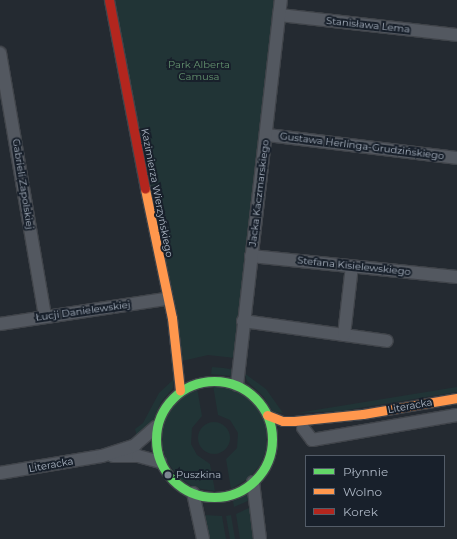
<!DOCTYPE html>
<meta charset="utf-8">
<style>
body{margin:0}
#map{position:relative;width:457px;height:539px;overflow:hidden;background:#242a31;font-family:Montserrat,sans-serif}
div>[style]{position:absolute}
.green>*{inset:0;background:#213436}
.round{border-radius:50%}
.roads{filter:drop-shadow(1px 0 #40444a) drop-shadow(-1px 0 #40444a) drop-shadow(0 1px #40444a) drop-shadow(0 -1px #40444a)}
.street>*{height:12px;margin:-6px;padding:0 6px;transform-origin:6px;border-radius:6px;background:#535860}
.fast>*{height:9px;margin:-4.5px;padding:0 4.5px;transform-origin:4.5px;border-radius:4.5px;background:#63d668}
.fast>.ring{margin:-4.5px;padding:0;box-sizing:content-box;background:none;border:9px solid #63d668;border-radius:50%}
.slow>*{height:9px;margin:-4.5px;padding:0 4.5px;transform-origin:4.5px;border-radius:4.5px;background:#ff974d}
.jam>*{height:9px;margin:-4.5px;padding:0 4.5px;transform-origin:4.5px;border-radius:4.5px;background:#b3261e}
.dots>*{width:11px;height:11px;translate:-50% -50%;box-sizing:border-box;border:2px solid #18202b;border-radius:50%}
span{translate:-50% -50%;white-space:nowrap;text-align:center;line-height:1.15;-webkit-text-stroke:4px #18202b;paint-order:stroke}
.street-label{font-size:10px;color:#acb6c4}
.park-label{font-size:10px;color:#64936f}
.poi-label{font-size:10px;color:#acb6c4}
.left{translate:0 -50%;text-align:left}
.legend{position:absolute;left:305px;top:455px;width:140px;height:72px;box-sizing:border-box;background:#18202b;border:1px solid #535c68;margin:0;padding:5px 7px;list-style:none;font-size:12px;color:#acb6c4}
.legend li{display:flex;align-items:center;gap:8px;height:20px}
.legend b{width:20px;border:1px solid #535c68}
</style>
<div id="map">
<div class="green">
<i style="clip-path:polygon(115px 0,273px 0,276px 2px,235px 358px,208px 355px,182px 361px)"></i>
<i style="clip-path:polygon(212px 367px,224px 368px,234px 370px,232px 376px,211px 374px)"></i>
<i style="clip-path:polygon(244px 373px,266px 389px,283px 413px,273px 412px,263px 396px,247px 381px)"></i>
<i style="clip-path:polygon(174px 379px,173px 388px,161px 402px,150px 427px,137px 437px,135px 429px,143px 423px,159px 393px)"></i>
<i style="clip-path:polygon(213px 385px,230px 388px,248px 397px,261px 413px,267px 429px,266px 450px,260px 465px,249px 478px,231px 489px,226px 459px,237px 448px,238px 433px,230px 420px,218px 415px)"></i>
<i style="clip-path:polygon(457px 387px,457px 392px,341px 411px,297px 413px)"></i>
<i style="clip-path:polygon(197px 388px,202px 416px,192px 428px,191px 444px,197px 455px,210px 464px,215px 491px,195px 488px,178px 477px,166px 460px,162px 445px,163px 424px,169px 410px,179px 398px)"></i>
<i class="round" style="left:198px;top:422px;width:32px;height:32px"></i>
<i style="clip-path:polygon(249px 494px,250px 500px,234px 507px,233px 501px)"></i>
<i style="clip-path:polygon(251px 507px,256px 539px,240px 539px,236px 514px)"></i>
<i style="clip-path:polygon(204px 515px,222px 516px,226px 539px,208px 539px)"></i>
<i style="clip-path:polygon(231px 515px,235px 539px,230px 539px,226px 516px)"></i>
</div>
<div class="roads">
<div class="street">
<i style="left:279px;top:15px;width:179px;rotate:6.4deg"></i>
<i style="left:0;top:53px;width:267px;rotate:80.3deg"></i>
<i style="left:267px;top:135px;width:191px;rotate:6.9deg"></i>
<i style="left:251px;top:256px;width:207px;rotate:5.8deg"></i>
<i style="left:243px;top:321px;width:145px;rotate:7.9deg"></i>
<i style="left:0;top:324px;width:168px;rotate:-8.6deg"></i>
<i style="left:344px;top:335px;width:69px;rotate:-83.4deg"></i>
<i style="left:237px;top:385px;width:388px;rotate:-83.5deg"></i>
<i style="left:303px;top:428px;width:15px;rotate:53deg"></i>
<i style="left:312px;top:440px;width:147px;rotate:-9.8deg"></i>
<i style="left:113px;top:456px;width:25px"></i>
<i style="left:138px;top:456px;width:23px;rotate:15deg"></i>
<i style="left:0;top:473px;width:103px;rotate:-9.5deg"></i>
<i style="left:102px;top:456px;width:35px;rotate:-18deg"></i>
<i style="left:135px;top:445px;width:28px;rotate:-41deg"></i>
<i style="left:253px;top:482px;width:57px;rotate:83deg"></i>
<i style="left:193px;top:493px;width:47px;rotate:77.7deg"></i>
</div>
<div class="fast">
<i class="ring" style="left:156px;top:381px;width:107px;height:107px"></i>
</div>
<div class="slow">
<i style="left:145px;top:189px;width:132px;rotate:78.2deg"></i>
<i style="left:172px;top:318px;width:73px;rotate:83.7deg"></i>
<i style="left:267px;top:415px;width:17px;rotate:21deg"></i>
<i style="left:283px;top:421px;width:11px"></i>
<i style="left:294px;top:421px;width:69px;rotate:-5.8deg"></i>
<i style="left:363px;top:414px;width:95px;rotate:-9.7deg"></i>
</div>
<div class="jam">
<i style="left:109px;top:0;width:192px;rotate:79.2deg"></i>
</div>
</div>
<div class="dots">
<i style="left:168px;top:475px;background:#7c8591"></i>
</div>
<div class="street-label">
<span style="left:368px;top:25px;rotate:6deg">Stanisława Lema</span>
<span style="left:362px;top:146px;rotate:7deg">Gustawa Herlinga-Grudzińskiego</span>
<span style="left:23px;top:184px;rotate:81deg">Gabrieli Zapolskiej</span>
<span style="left:157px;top:193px;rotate:79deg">Kazimierza Wierzyńskiego</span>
<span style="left:259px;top:193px;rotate:-83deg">Jacka Kaczmarskiego</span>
<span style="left:354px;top:266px;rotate:6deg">Stefana Kisielewskiego</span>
<span style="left:83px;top:311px;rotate:-8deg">Łucji Danielewskiej</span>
<span style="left:410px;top:406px;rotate:-10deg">Literacka</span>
<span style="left:51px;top:465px;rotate:-10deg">Literacka</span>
</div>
<div class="park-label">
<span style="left:199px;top:70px">Park Alberta<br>Camusa</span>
</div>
<div class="poi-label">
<span class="left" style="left:176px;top:475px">Puszkina</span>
</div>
<ul class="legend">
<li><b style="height:5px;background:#63d668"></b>Płynnie</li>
<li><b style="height:5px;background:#ff974d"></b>Wolno</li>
<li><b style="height:5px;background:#b3261e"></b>Korek</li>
</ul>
</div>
